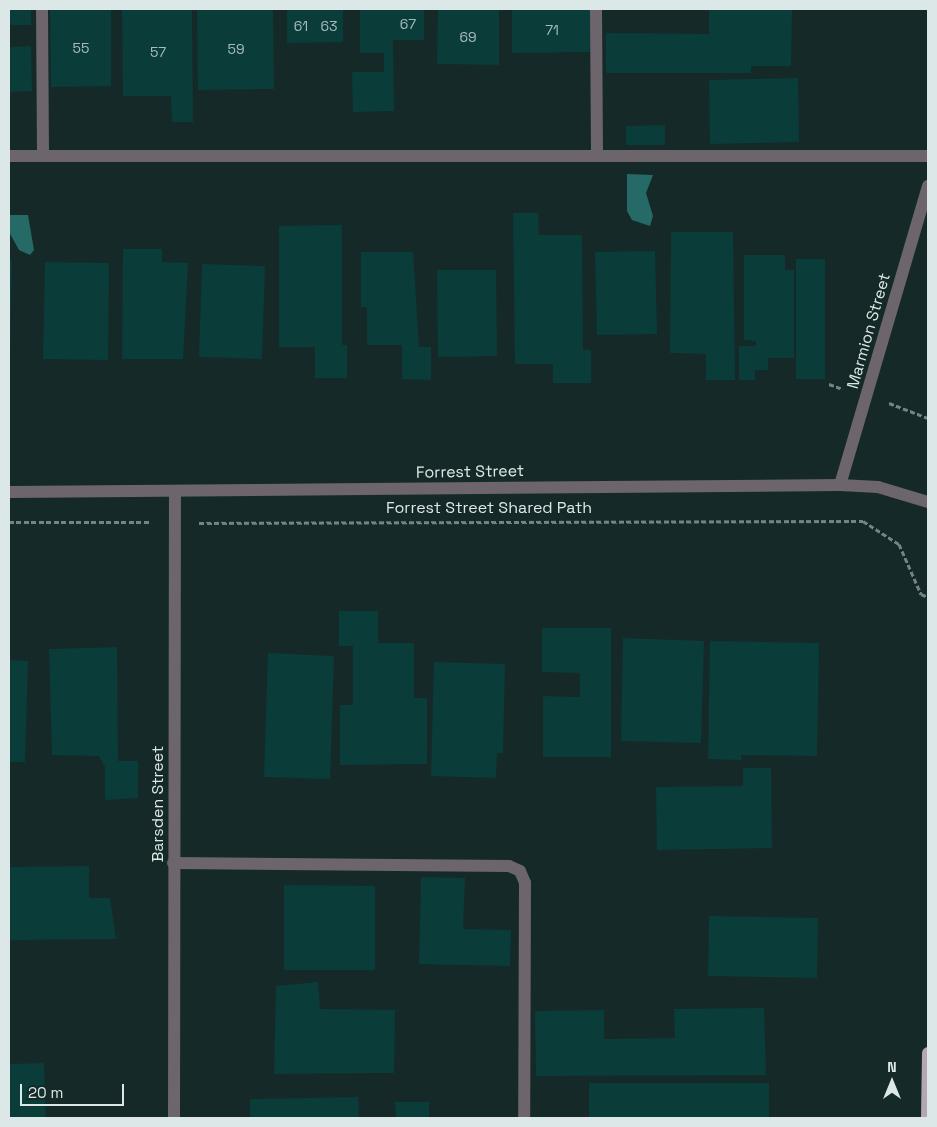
<!DOCTYPE html>
<style>
body{margin:0}
#map{position:relative;width:937px;height:1127px;overflow:hidden;background:#152928;font-family:"Space Grotesk",sans-serif}
div>[style]{position:absolute}
.water>*{inset:0;background:#266a68}
.building>*{inset:0;background:#0a3c3a}
.path>*{height:3px;margin-top:-1.5px;transform-origin:0;background:repeating-linear-gradient(90deg,#738483 0 5px,transparent 0 7.5px)}
.minor>*{height:12px;margin:-6px;padding:0 6px;transform-origin:6px;border-radius:6px;background:#6c656b}
.major>*{height:12px;margin:-6px;padding:0 6px;transform-origin:6px;border-radius:6px;background:#b4a6b2}
span{translate:-50% -50%;white-space:nowrap;text-align:center;line-height:1.15;-webkit-text-stroke:4px #152928;paint-order:stroke}
.number-label{font-size:14px;color:#a7bdbc}
.number-label span{-webkit-text-stroke-width:0}
.street-label{font-size:16px;color:#dbe8e7}
.frame{position:absolute;inset:0;border:10px solid #dbe8e7;pointer-events:none}
.north{position:absolute;left:867px;top:1057px;width:50px;height:50px;-webkit-text-stroke:4px #152928;paint-order:stroke;rotate:0deg;font-size:14px;font-weight:700;line-height:20px;text-align:center;color:#dbe8e7}
.north::after{content:'';display:block;margin:auto;width:18px;height:22px;background:#dbe8e7;clip-path:polygon(50% 0,100% 100%,50% 72%,0 100%)}
.scale{position:absolute;left:20px;top:1084px;width:104px;height:22px;box-sizing:border-box;border:2px solid #dbe8e7;border-top:0;padding-left:6px;font-size:15px;line-height:18px;white-space:nowrap;color:#dbe8e7;-webkit-text-stroke:4px #152928;paint-order:stroke}
</style>
<div id="map">
<div class="water">
<i style="clip-path:polygon(627px 174px,653px 175px,646px 193px,653px 216px,650px 226px,632px 220px,627px 211px)"></i>
<i style="clip-path:polygon(9px 215px,28px 215px,34px 250px,30px 255px,19px 250px,9px 232px)"></i>
</div>
<div class="building">
<i style="clip-path:polygon(9px 9px,31px 9px,31px 25px,9px 25px)"></i>
<i style="clip-path:polygon(50px 9px,111px 9px,111px 86px,51px 87px)"></i>
<i style="clip-path:polygon(122px 9px,192px 9px,193px 122px,172px 122px,171px 96px,123px 96px)"></i>
<i style="clip-path:polygon(197px 9px,273px 9px,274px 89px,198px 90px)"></i>
<i style="clip-path:polygon(287px 9px,343px 9px,343px 42px,287px 43px)"></i>
<i style="clip-path:polygon(360px 9px,424px 9px,424px 40px,393px 40px,394px 111px,353px 112px,352px 72px,384px 72px,384px 53px,360px 53px)"></i>
<i style="clip-path:polygon(438px 9px,499px 9px,499px 65px,437px 64px)"></i>
<i style="clip-path:polygon(512px 9px,591px 9px,592px 52px,512px 53px)"></i>
<i style="clip-path:polygon(709px 9px,792px 9px,791px 66px,751px 66px,751px 73px,606px 73px,606px 33px,709px 34px)"></i>
<i style="clip-path:polygon(31px 46px,32px 91px,9px 92px,9px 47px)"></i>
<i style="clip-path:polygon(798px 78px,799px 142px,710px 144px,709px 80px)"></i>
<i style="clip-path:polygon(665px 125px,665px 145px,626px 145px,626px 126px)"></i>
<i style="clip-path:polygon(513px 213px,538px 213px,539px 235px,582px 235px,583px 350px,591px 350px,591px 383px,553px 383px,553px 364px,515px 364px)"></i>
<i style="clip-path:polygon(342px 225px,342px 345px,347px 345px,347px 378px,315px 378px,315px 347px,279px 347px,279px 226px)"></i>
<i style="clip-path:polygon(671px 232px,733px 232px,735px 380px,706px 380px,706px 354px,670px 353px)"></i>
<i style="clip-path:polygon(123px 249px,162px 249px,162px 262px,188px 263px,183px 359px,122px 359px)"></i>
<i style="clip-path:polygon(655px 251px,657px 334px,597px 335px,595px 252px)"></i>
<i style="clip-path:polygon(361px 252px,413px 252px,419px 347px,431px 347px,431px 380px,402px 379px,402px 345px,367px 345px,367px 307px,361px 307px)"></i>
<i style="clip-path:polygon(744px 255px,785px 255px,785px 270px,794px 270px,794px 358px,768px 358px,768px 370px,755px 370px,755px 380px,739px 380px,739px 346px,756px 346px,756px 341px,744px 340px)"></i>
<i style="clip-path:polygon(796px 259px,825px 259px,825px 379px,796px 379px)"></i>
<i style="clip-path:polygon(9px 260px,12px 260px,10px 356px,9px 356px)"></i>
<i style="clip-path:polygon(45px 262px,109px 263px,108px 360px,43px 359px)"></i>
<i style="clip-path:polygon(202px 264px,265px 266px,262px 359px,199px 357px)"></i>
<i style="clip-path:polygon(437px 270px,496px 270px,497px 356px,438px 357px)"></i>
<i style="clip-path:polygon(339px 611px,378px 611px,378px 643px,414px 643px,414px 698px,427px 698px,427px 764px,340px 765px,340px 705px,353px 705px,353px 646px,339px 646px)"></i>
<i style="clip-path:polygon(542px 628px,611px 628px,611px 757px,543px 757px,543px 696px,580px 697px,580px 673px,542px 672px)"></i>
<i style="clip-path:polygon(623px 638px,704px 641px,701px 743px,621px 741px)"></i>
<i style="clip-path:polygon(710px 641px,819px 643px,817px 756px,741px 755px,741px 760px,708px 759px)"></i>
<i style="clip-path:polygon(117px 647px,118px 761px,138px 761px,138px 798px,105px 800px,105px 767px,99px 756px,52px 755px,49px 649px)"></i>
<i style="clip-path:polygon(268px 653px,334px 656px,330px 779px,264px 777px)"></i>
<i style="clip-path:polygon(9px 660px,28px 661px,25px 762px,9px 762px)"></i>
<i style="clip-path:polygon(434px 662px,505px 664px,503px 753px,497px 753px,496px 778px,431px 776px)"></i>
<i style="clip-path:polygon(743px 768px,771px 768px,772px 848px,657px 850px,656px 787px,743px 786px)"></i>
<i style="clip-path:polygon(89px 866px,89px 898px,110px 898px,116px 939px,9px 940px,9px 867px)"></i>
<i style="clip-path:polygon(421px 877px,465px 878px,463px 929px,511px 930px,510px 966px,419px 964px)"></i>
<i style="clip-path:polygon(284px 885px,375px 886px,375px 970px,284px 970px)"></i>
<i style="clip-path:polygon(709px 916px,818px 918px,817px 978px,708px 976px)"></i>
<i style="clip-path:polygon(318px 982px,320px 1009px,395px 1010px,394px 1073px,274px 1074px,276px 986px)"></i>
<i style="clip-path:polygon(764px 1008px,766px 1075px,536px 1076px,535px 1011px,604px 1010px,604px 1039px,675px 1038px,674px 1009px)"></i>
<i style="clip-path:polygon(44px 1063px,46px 1118px,9px 1118px,9px 1064px)"></i>
<i style="clip-path:polygon(589px 1083px,769px 1083px,769px 1118px,589px 1118px)"></i>
<i style="clip-path:polygon(358px 1097px,359px 1118px,250px 1118px,250px 1099px)"></i>
<i style="clip-path:polygon(395px 1102px,429px 1102px,429px 1118px,396px 1118px)"></i>
</div>
<div class="path">
<i style="left:829px;top:384px;width:15px;rotate:20deg"></i>
<i style="left:889px;top:403px;width:42px;rotate:21deg"></i>
<i style="left:9px;top:522px;width:142px"></i>
<i style="left:199px;top:523px;width:664px;rotate:-0.17deg"></i>
<i style="left:863px;top:521px;width:43px;rotate:32.6deg"></i>
<i style="left:899px;top:544px;width:55px;rotate:66.3deg"></i>
<i style="left:921px;top:594px;width:8px;rotate:23deg"></i>
</div>
<div class="minor">
<i style="left:42px;top:9px;width:147px;rotate:89.6deg"></i>
<i style="left:596px;top:9px;width:147px;rotate:89.6deg"></i>
<i style="left:9px;top:156px;width:919px"></i>
<i style="left:840px;top:485px;width:312px;rotate:-73.6deg"></i>
<i style="left:9px;top:492px;width:831px;rotate:-0.48deg"></i>
<i style="left:840px;top:485px;width:38px;rotate:3deg"></i>
<i style="left:878px;top:487px;width:52px;rotate:16.7deg"></i>
<i style="left:173px;top:863px;width:336px;rotate:0.5deg"></i>
<i style="left:509px;top:866px;width:12px;rotate:24deg"></i>
<i style="left:520px;top:871px;width:13px;rotate:67deg"></i>
<i style="left:525px;top:883px;width:235px;rotate:90.2deg"></i>
<i style="left:174px;top:1118px;width:627px;rotate:-89.91deg"></i>
</div>
<div class="major">
<i style="left:927px;top:1118px;width:65px;rotate:-89.1deg"></i>
</div>
<div class="number-label">
<span style="left:408px;top:24px">67</span>
<span style="left:301px;top:26px">61</span>
<span style="left:329px;top:26px">63</span>
<span style="left:552px;top:30px">71</span>
<span style="left:468px;top:37px">69</span>
<span style="left:81px;top:48px">55</span>
<span style="left:236px;top:49px">59</span>
<span style="left:158px;top:52px">57</span>
</div>
<div class="street-label">
<span style="left:869px;top:331px;rotate:-74deg">Marmion Street</span>
<span style="left:470px;top:472px;rotate:-1deg">Forrest Street</span>
<span style="left:489px;top:508px">Forrest Street Shared Path</span>
<span style="left:158px;top:804px;rotate:-90deg">Barsden Street</span>
</div>
<div class="frame"></div>
<div class="north">N</div>
<div class="scale">20 m</div>
</div>
